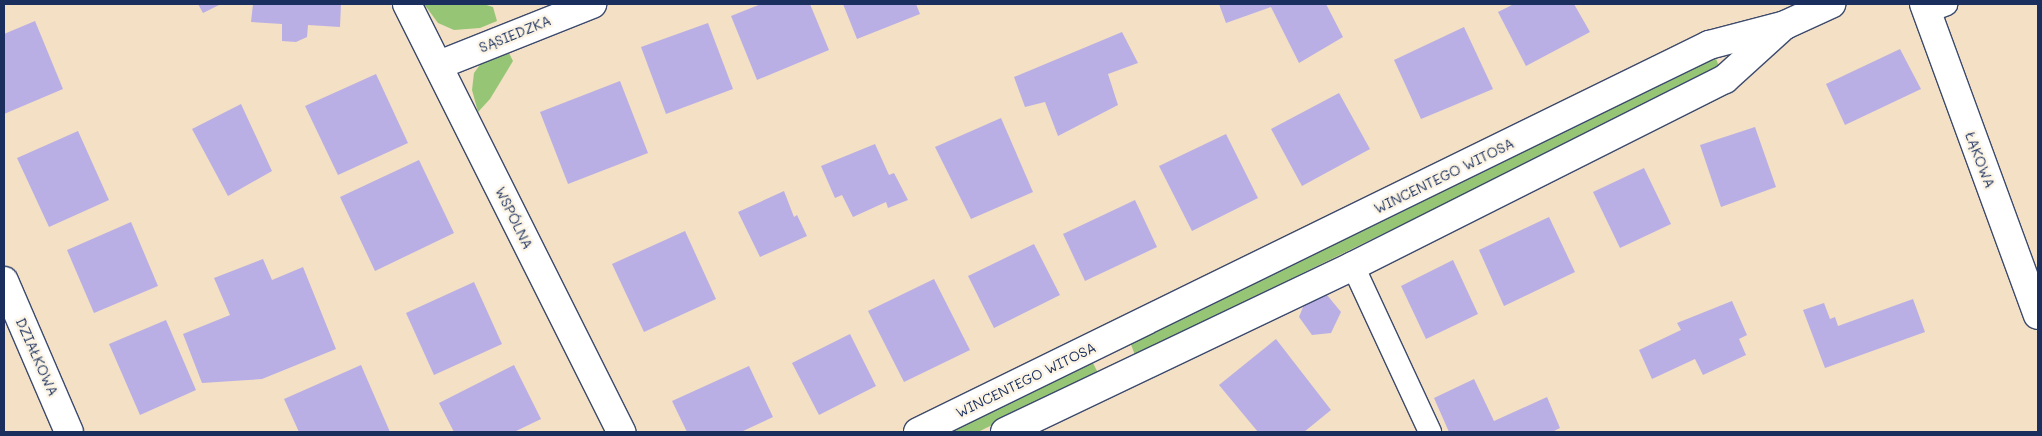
<!DOCTYPE html>
<meta charset="utf-8">
<style>
body{margin:0}
#map{position:relative;width:2042px;height:436px;overflow:hidden;background:#f4e0c4;font-family:Mali,sans-serif}
div>[style]{position:absolute}
.green>*{inset:0;background:#96c675}
.building>*{inset:0;background:#b9afe5}
.roads{filter:drop-shadow(1px 0 #3c4a6d) drop-shadow(-1px 0 #3c4a6d) drop-shadow(0 1px #3c4a6d) drop-shadow(0 -1px #3c4a6d)}
.lane>*{height:22px;margin:-11px;padding:0 11px;transform-origin:11px;border-radius:11px;background:#fff}
.street>*{height:28px;margin:-14px;padding:0 14px;transform-origin:14px;border-radius:14px;background:#fff}
span{translate:-50% -50%;white-space:nowrap;text-align:center;line-height:1.15;-webkit-text-stroke:5px #fcf5e5;paint-order:stroke}
.street-label{font-size:14px;color:#1b2f5e}
.frame{position:absolute;inset:0;border:5px solid #1b2f5e;pointer-events:none}
</style>
<div id="map">
<div class="green">
<i style="clip-path:polygon(424px 4px,483px 4px,493px 7px,497px 21px,480px 28px,454px 30px,438px 23px)"></i>
<i style="clip-path:polygon(508px 51px,513px 61px,490px 99px,478px 112px,472px 90px,474px 73px,482px 62px)"></i>
<i style="clip-path:polygon(1715px 56px,1720px 69px,1135px 355px,1130px 342px)"></i>
<i style="clip-path:polygon(1092px 361px,1098px 373px,978px 432px,947px 432px)"></i>
</div>
<div class="building">
<i style="clip-path:polygon(198px 4px,221px 4px,203px 13px)"></i>
<i style="clip-path:polygon(253px 4px,341px 4px,340px 27px,308px 25px,307px 37px,296px 42px,282px 41px,282px 24px,251px 22px)"></i>
<i style="clip-path:polygon(761px 4px,810px 4px,829px 50px,757px 80px,731px 16px)"></i>
<i style="clip-path:polygon(843px 4px,916px 4px,920px 14px,857px 39px)"></i>
<i style="clip-path:polygon(1219px 4px,1326px 4px,1343px 37px,1299px 63px,1271px 7px,1226px 23px)"></i>
<i style="clip-path:polygon(1514px 4px,1574px 4px,1590px 32px,1526px 66px,1498px 12px)"></i>
<i style="clip-path:polygon(35px 21px,63px 89px,4px 114px,4px 34px)"></i>
<i style="clip-path:polygon(708px 23px,733px 89px,666px 114px,641px 47px)"></i>
<i style="clip-path:polygon(1464px 27px,1493px 89px,1421px 119px,1394px 60px)"></i>
<i style="clip-path:polygon(1122px 32px,1138px 63px,1108px 74px,1118px 105px,1058px 136px,1045px 102px,1025px 107px,1014px 77px)"></i>
<i style="clip-path:polygon(1900px 49px,1921px 89px,1845px 125px,1826px 84px)"></i>
<i style="clip-path:polygon(376px 74px,408px 143px,338px 175px,305px 106px)"></i>
<i style="clip-path:polygon(620px 81px,648px 153px,568px 184px,540px 112px)"></i>
<i style="clip-path:polygon(1339px 93px,1370px 149px,1302px 186px,1271px 129px)"></i>
<i style="clip-path:polygon(241px 104px,272px 171px,228px 196px,192px 129px)"></i>
<i style="clip-path:polygon(1001px 118px,1033px 192px,971px 219px,935px 147px)"></i>
<i style="clip-path:polygon(1755px 127px,1776px 187px,1721px 207px,1700px 145px)"></i>
<i style="clip-path:polygon(78px 131px,109px 200px,49px 227px,17px 158px)"></i>
<i style="clip-path:polygon(1226px 134px,1258px 198px,1192px 231px,1159px 166px)"></i>
<i style="clip-path:polygon(875px 144px,889px 175px,894px 173px,908px 200px,888px 208px,886px 202px,853px 217px,842px 195px,835px 198px,821px 166px)"></i>
<i style="clip-path:polygon(419px 160px,454px 233px,375px 271px,340px 197px)"></i>
<i style="clip-path:polygon(1644px 168px,1671px 224px,1620px 248px,1593px 192px)"></i>
<i style="clip-path:polygon(784px 191px,794px 217px,797px 215px,807px 236px,760px 257px,738px 212px)"></i>
<i style="clip-path:polygon(1135px 200px,1157px 247px,1085px 281px,1063px 234px)"></i>
<i style="clip-path:polygon(1549px 217px,1575px 272px,1504px 306px,1479px 250px)"></i>
<i style="clip-path:polygon(131px 222px,158px 286px,94px 313px,67px 250px)"></i>
<i style="clip-path:polygon(685px 231px,716px 299px,644px 332px,612px 264px)"></i>
<i style="clip-path:polygon(1034px 244px,1060px 295px,994px 328px,968px 276px)"></i>
<i style="clip-path:polygon(263px 259px,272px 280px,303px 267px,336px 349px,262px 379px,202px 383px,183px 334px,230px 315px,214px 278px)"></i>
<i style="clip-path:polygon(1453px 260px,1478px 314px,1426px 339px,1401px 286px)"></i>
<i style="clip-path:polygon(934px 279px,970px 350px,904px 382px,868px 311px)"></i>
<i style="clip-path:polygon(474px 282px,502px 344px,434px 375px,406px 313px)"></i>
<i style="clip-path:polygon(1327px 295px,1341px 312px,1331px 333px,1312px 335px,1299px 317px,1307px 297px)"></i>
<i style="clip-path:polygon(1913px 299px,1925px 332px,1825px 368px,1803px 310px,1824px 303px,1830px 319px,1835px 317px,1838px 326px)"></i>
<i style="clip-path:polygon(1732px 301px,1747px 335px,1739px 339px,1746px 355px,1703px 375px,1695px 359px,1652px 379px,1639px 350px,1681px 330px,1677px 323px)"></i>
<i style="clip-path:polygon(166px 320px,196px 390px,140px 415px,109px 344px)"></i>
<i style="clip-path:polygon(850px 334px,876px 386px,819px 415px,792px 363px)"></i>
<i style="clip-path:polygon(1276px 339px,1331px 410px,1304px 432px,1258px 432px,1219px 385px)"></i>
<i style="clip-path:polygon(361px 365px,390px 432px,299px 432px,284px 399px)"></i>
<i style="clip-path:polygon(514px 365px,541px 419px,514px 432px,454px 432px,439px 403px)"></i>
<i style="clip-path:polygon(749px 366px,773px 417px,741px 432px,687px 432px,672px 401px)"></i>
<i style="clip-path:polygon(1474px 379px,1494px 421px,1547px 397px,1560px 428px,1552px 432px,1449px 432px,1434px 398px)"></i>
</div>
<div class="roads">
<div class="lane">
<i style="left:1926px;top:12px;width:22px;rotate:-21deg"></i>
<i style="left:1353px;top:266px;width:183px;rotate:65.1deg"></i>
</div>
<div class="street">
<i style="left:407px;top:4px;width:479px;rotate:63.4deg"></i>
<i style="left:1924px;top:4px;width:331px;rotate:69.9deg"></i>
<i style="left:439px;top:65px;width:165px;rotate:-21.7deg"></i>
<i style="left:4px;top:281px;width:164px;rotate:66.7deg"></i>
<i style="left:918px;top:432px;width:881px;rotate:-26.07deg"></i>
<i style="left:1709px;top:45px;width:79px;rotate:-14.7deg"></i>
<i style="left:1785px;top:25px;width:51px;rotate:-24.5deg"></i>
<i style="left:1005px;top:432px;width:386px;rotate:-25.5deg"></i>
<i style="left:1353px;top:266px;width:416px;rotate:-26.7deg"></i>
<i style="left:1725px;top:79px;width:74px;rotate:-42.3deg"></i>
</div>
</div>
<div class="street-label">
<span style="left:515px;top:34px;rotate:-22deg">SĄSIEDZKA</span>
<span style="left:1980px;top:160px;rotate:69deg">ŁĄKOWA</span>
<span style="left:1444px;top:176px;rotate:-26deg">WINCENTEGO WITOSA</span>
<span style="left:514px;top:218px;rotate:64deg">WSPÓLNA</span>
<span style="left:37px;top:357px;rotate:66deg">DZIAŁKOWA</span>
<span style="left:1026px;top:380px;rotate:-26deg">WINCENTEGO WITOSA</span>
</div>
<div class="frame"></div>
</div>
